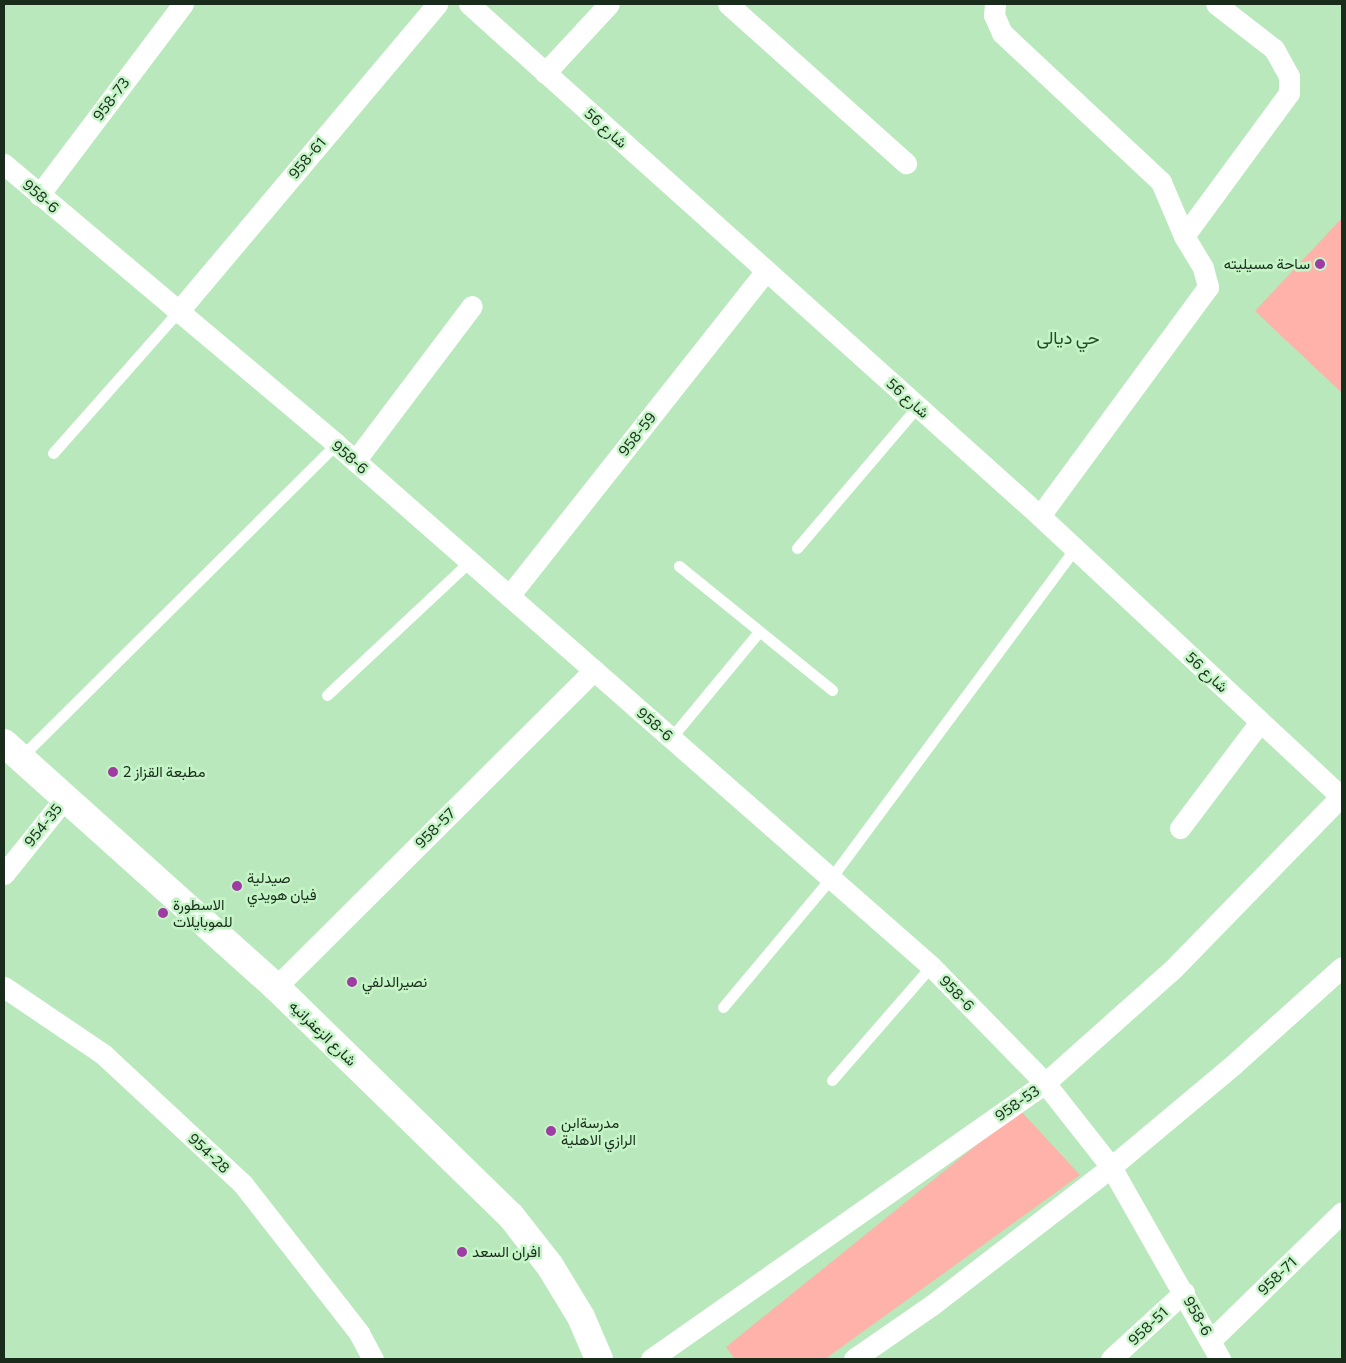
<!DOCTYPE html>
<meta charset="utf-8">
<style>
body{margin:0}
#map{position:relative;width:1346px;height:1363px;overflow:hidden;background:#b8e8bb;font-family:Commissioner,Vazirmatn,sans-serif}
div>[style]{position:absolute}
.green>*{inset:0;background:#feb2a9}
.lane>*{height:11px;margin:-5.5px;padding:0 5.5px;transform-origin:5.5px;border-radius:5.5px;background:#fff}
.street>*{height:21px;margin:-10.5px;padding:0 10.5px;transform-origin:10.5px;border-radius:10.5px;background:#fff}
.secondary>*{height:28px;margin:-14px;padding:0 14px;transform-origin:14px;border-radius:14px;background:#fff}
.dots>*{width:14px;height:14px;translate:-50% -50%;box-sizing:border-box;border:2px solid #c5f5c7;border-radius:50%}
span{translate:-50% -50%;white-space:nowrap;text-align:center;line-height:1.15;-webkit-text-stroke:5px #c5f5c7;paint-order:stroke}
.street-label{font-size:15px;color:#192c1b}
.poi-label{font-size:15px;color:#192c1b}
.right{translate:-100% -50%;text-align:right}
.left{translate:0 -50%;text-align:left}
.quarter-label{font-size:18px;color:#224d27}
.frame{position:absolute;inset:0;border:5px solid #192c1b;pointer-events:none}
</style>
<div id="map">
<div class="green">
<i style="clip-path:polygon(1342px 218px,1342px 393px,1255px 311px)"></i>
<i style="clip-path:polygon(1020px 1110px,1080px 1175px,825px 1359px,735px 1359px,726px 1347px)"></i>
</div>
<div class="lane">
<i style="left:53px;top:453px;width:187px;rotate:-48.5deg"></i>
<i style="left:797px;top:548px;width:187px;rotate:-49.6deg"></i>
<i style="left:679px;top:566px;width:197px;rotate:39deg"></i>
<i style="left:327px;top:695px;width:196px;rotate:-43.1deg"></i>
<i style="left:671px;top:738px;width:136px;rotate:-50.4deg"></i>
<i style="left:20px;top:758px;width:445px;rotate:-44.8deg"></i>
<i style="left:723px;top:1007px;width:168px;rotate:-50.1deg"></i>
<i style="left:831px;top:878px;width:410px;rotate:-53.5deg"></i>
<i style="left:832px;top:1080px;width:151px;rotate:-49deg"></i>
</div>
<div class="street">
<i style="left:469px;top:4px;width:767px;rotate:41.88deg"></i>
<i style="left:1040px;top:516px;width:413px;rotate:43deg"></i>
<i style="left:728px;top:4px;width:239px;rotate:41.8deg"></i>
<i style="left:995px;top:4px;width:11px;rotate:95deg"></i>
<i style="left:994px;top:15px;width:20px;rotate:66deg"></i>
<i style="left:1002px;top:33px;width:218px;rotate:43.1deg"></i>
<i style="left:1161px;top:182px;width:59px;rotate:66.9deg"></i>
<i style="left:1184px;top:236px;width:37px;rotate:59deg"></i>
<i style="left:1203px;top:268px;width:20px;rotate:75deg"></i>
<i style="left:1208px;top:287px;width:284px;rotate:126.3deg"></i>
<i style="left:545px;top:73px;width:94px;rotate:-47.2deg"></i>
<i style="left:4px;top:164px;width:434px;rotate:40.1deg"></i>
<i style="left:336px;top:444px;width:792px;rotate:41.26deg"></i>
<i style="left:931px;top:966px;width:163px;rotate:45.7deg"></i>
<i style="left:1045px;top:1083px;width:107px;rotate:51.8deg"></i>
<i style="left:1111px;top:1167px;width:221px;rotate:60.4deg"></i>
<i style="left:39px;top:195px;width:239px;rotate:-53deg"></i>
<i style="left:1184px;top:236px;width:177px;rotate:-53.7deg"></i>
<i style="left:1289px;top:93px;width:17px;rotate:-90deg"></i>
<i style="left:1289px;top:76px;width:31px;rotate:-119deg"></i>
<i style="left:1274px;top:49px;width:73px;rotate:-142.2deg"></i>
<i style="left:177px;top:313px;width:404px;rotate:-49.9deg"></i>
<i style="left:355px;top:461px;width:194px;rotate:-53deg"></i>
<i style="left:509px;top:596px;width:413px;rotate:-51.7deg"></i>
<i style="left:1180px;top:828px;width:133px;rotate:-53deg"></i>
<i style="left:4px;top:874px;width:96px;rotate:-51.3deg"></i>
<i style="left:4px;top:987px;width:120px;rotate:34.1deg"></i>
<i style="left:103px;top:1054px;width:190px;rotate:42.9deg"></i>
<i style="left:242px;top:1183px;width:190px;rotate:52deg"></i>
<i style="left:359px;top:1333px;width:30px;rotate:62deg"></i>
<i style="left:276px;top:987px;width:449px;rotate:-44.9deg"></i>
<i style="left:1211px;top:1340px;width:183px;rotate:-44.3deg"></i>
<i style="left:651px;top:1359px;width:481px;rotate:-35deg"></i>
<i style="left:1045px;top:1083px;width:171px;rotate:-41.7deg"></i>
<i style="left:1173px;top:969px;width:243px;rotate:-45.8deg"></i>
<i style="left:854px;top:1359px;width:95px;rotate:-34.7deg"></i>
<i style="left:932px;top:1305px;width:226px;rotate:-37.6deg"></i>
<i style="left:1111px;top:1167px;width:160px;rotate:-39.9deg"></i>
<i style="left:1234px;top:1064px;width:145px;rotate:-41.9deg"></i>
<i style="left:1111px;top:1359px;width:99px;rotate:-42.5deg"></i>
</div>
<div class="secondary">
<i style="left:4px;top:743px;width:365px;rotate:41.9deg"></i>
<i style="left:276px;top:987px;width:328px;rotate:44.3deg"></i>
<i style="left:511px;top:1216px;width:63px;rotate:52deg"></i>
<i style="left:550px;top:1266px;width:60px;rotate:58.7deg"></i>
<i style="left:581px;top:1317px;width:46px;rotate:66.8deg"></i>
</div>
<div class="dots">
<i style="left:1320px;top:264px;background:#9f3ca3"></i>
<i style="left:113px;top:772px;background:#9f3ca3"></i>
<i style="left:237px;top:886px;background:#9f3ca3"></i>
<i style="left:163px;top:913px;background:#9f3ca3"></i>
<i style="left:352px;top:982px;background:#9f3ca3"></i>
<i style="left:551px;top:1131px;background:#9f3ca3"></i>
<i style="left:462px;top:1252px;background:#9f3ca3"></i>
</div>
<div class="street-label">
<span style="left:111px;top:99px;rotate:-53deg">958-73</span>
<span style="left:606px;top:128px;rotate:42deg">شارع 56</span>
<span style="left:307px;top:158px;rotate:-50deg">958-61</span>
<span style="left:41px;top:196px;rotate:41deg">958-6</span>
<span style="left:908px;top:398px;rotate:42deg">شارع 56</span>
<span style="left:637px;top:434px;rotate:-52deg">958-59</span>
<span style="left:350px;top:457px;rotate:41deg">958-6</span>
<span style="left:1207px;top:672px;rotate:43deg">شارع 56</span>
<span style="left:655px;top:724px;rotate:41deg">958-6</span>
<span style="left:43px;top:825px;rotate:-51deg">954-35</span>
<span style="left:435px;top:828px;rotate:-45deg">958-57</span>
<span style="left:957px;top:993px;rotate:46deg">958-6</span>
<span style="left:323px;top:1033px;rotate:44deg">شارع الزعفرانيه</span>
<span style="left:1017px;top:1103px;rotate:-35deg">958-53</span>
<span style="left:209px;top:1153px;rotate:43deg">954-28</span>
<span style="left:1277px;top:1276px;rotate:-44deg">958-71</span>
<span style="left:1198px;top:1316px;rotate:61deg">958-6</span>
<span style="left:1148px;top:1326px;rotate:-43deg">958-51</span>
</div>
<div class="poi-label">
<span class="right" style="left:1310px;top:264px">ساحة مسيليته</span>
<span class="left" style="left:123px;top:772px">مطبعة القزاز 2</span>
<span class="left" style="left:247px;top:886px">صيدلية<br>فيان هويدي</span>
<span class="left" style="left:173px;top:913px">الاسطورة<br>للموبايلات</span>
<span class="left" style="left:362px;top:982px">نصيرالدلفي</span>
<span class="left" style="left:561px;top:1131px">مدرسةابن<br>الرازي الاهلية</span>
<span class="left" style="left:472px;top:1252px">افران السعد</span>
</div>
<div class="quarter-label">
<span style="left:1068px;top:337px">حي ديالى</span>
</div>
<div class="frame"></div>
</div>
